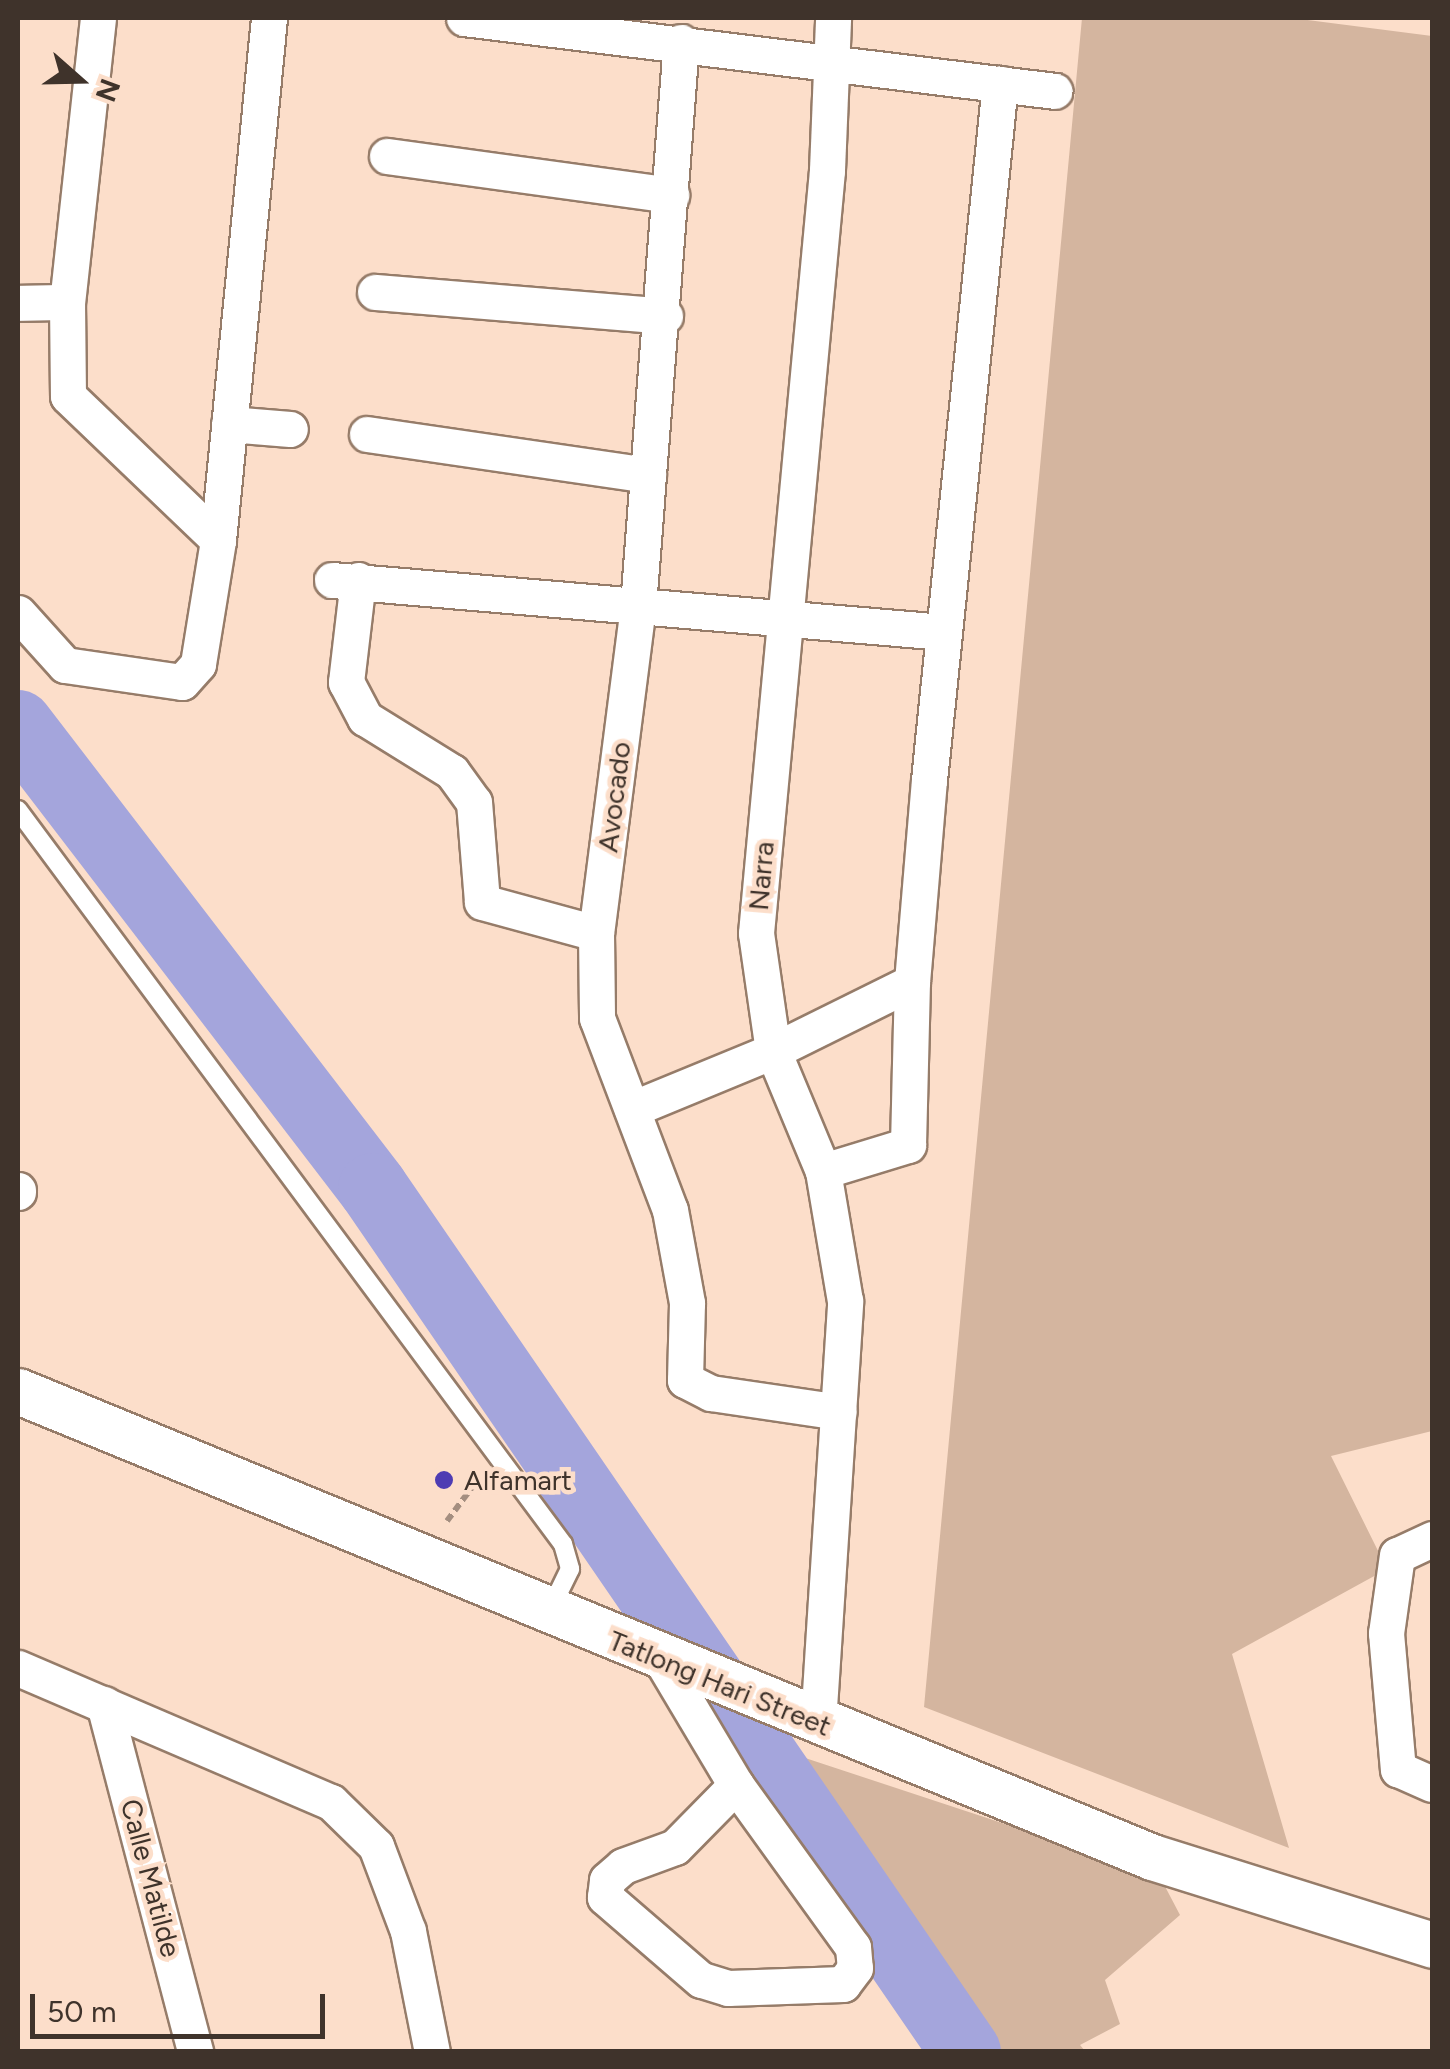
<!DOCTYPE html>
<style>
body{margin:0}
#map{position:relative;width:1450px;height:2069px;overflow:hidden;background:#fcdeca;font-family:Figtree,sans-serif}
div>[style]{position:absolute}
.green>*{inset:0;background:#d4b59f}
.river>*{height:70px;margin:-35px;padding:0 35px;transform-origin:35px;border-radius:35px;background:#a4a5dc}
.path>*{height:6px;margin-top:-3px;transform-origin:0;background:repeating-linear-gradient(90deg,#a48e80 0 8px,transparent 0 13px)}
.roads{filter:drop-shadow(2px 0 #967c69) drop-shadow(-2px 0 #967c69) drop-shadow(0 2px #967c69) drop-shadow(0 -2px #967c69)}
.service>*{height:18px;margin:-9px;padding:0 9px;transform-origin:9px;border-radius:9px;background:#fff}
.minor>*{height:35px;margin:-17.5px;padding:0 17.5px;transform-origin:17.5px;border-radius:17.5px;background:#fff}
.tertiary>*{height:45px;margin:-22.5px;padding:0 22.5px;transform-origin:22.5px;border-radius:22.5px;background:#fff}
.dots>*{width:28px;height:28px;translate:-50% -50%;box-sizing:border-box;border:5px solid #fcdeca;border-radius:50%}
span{translate:-50% -50%;white-space:nowrap;text-align:center;line-height:1.15;-webkit-text-stroke:9px #fcdeca;paint-order:stroke}
.street-label{font-size:28px;color:#3f332b}
.poi-label{font-size:28px;color:#3f332b}
.left{translate:0 -50%;text-align:left}
.frame{position:absolute;inset:0;border:20px solid #3f332b;pointer-events:none}
.north{position:absolute;left:30px;top:30px;width:100px;height:100px;-webkit-text-stroke:8px #fcdeca;paint-order:stroke;rotate:110deg;font-size:28px;font-weight:700;line-height:40px;text-align:center;color:#3f332b}
.north::after{content:'';display:block;margin:auto;width:35px;height:45px;background:#3f332b;clip-path:polygon(50% 0,100% 100%,50% 72%,0 100%)}
.scale{position:absolute;left:30px;top:1994px;width:295px;height:45px;box-sizing:border-box;border:5px solid #3f332b;border-top:0;padding-left:12px;font-size:30px;line-height:35px;white-space:nowrap;color:#3f332b;-webkit-text-stroke:8px #fcdeca;paint-order:stroke}
</style>
<div id="map">
<div class="green">
<i style="clip-path:polygon(1082px 18px,1292px 18px,1432px 36px,1432px 1431px,1331px 1456px,1387px 1569px,1232px 1654px,1289px 1848px,924px 1707px)"></i>
<i style="clip-path:polygon(751px 1740px,1159px 1875px,1180px 1915px,1105px 1980px,1120px 2024px,1080px 2045px,1085px 2051px,966px 2051px)"></i>
</div>
<div class="river">
<i style="left:18px;top:725px;width:583px;rotate:52.52deg"></i>
<i style="left:373px;top:1188px;width:1048px;rotate:55.54deg"></i>
</div>
<div class="path">
<i style="left:447px;top:1521px;width:57px;rotate:-53.5deg"></i>
</div>
<div class="roads">
<div class="service">
<i style="left:18px;top:810px;width:914px;rotate:53.41deg"></i>
<i style="left:563px;top:1544px;width:26px;rotate:74deg"></i>
<i style="left:570px;top:1569px;width:43px;rotate:116deg"></i>
</div>
<div class="minor">
<i style="left:98px;top:18px;width:286px;rotate:96.2deg"></i>
<i style="left:67px;top:302px;width:94px;rotate:89.4deg"></i>
<i style="left:68px;top:396px;width:208px;rotate:43.8deg"></i>
<i style="left:464px;top:18px;width:595px;rotate:7.04deg"></i>
<i style="left:681px;top:42px;width:566px;rotate:94.36deg"></i>
<i style="left:638px;top:606px;width:330px;rotate:97.3deg"></i>
<i style="left:596px;top:933px;width:85px;rotate:89.3deg"></i>
<i style="left:597px;top:1018px;width:205px;rotate:69.2deg"></i>
<i style="left:670px;top:1210px;width:95px;rotate:79.6deg"></i>
<i style="left:687px;top:1303px;width:77px;rotate:91.5deg"></i>
<i style="left:685px;top:1380px;width:29px;rotate:27deg"></i>
<i style="left:711px;top:1393px;width:129px;rotate:8.4deg"></i>
<i style="left:387px;top:156px;width:287px;rotate:7.8deg"></i>
<i style="left:375px;top:292px;width:291px;rotate:4.7deg"></i>
<i style="left:18px;top:303px;width:49px;rotate:-1.2deg"></i>
<i style="left:229px;top:424px;width:61px;rotate:4.7deg"></i>
<i style="left:367px;top:434px;width:284px;rotate:8.3deg"></i>
<i style="left:332px;top:580px;width:613px;rotate:4.86deg"></i>
<i style="left:358px;top:580px;width:103px;rotate:96.7deg"></i>
<i style="left:346px;top:682px;width:41px;rotate:62.2deg"></i>
<i style="left:365px;top:718px;width:102px;rotate:31.8deg"></i>
<i style="left:452px;top:772px;width:37px;rotate:54deg"></i>
<i style="left:474px;top:802px;width:100px;rotate:85.4deg"></i>
<i style="left:482px;top:902px;width:118px;rotate:15.2deg"></i>
<i style="left:18px;top:613px;width:70px;rotate:47.9deg"></i>
<i style="left:65px;top:665px;width:118px;rotate:8.3deg"></i>
<i style="left:182px;top:682px;width:24px;rotate:-48deg"></i>
<i style="left:198px;top:664px;width:126px;rotate:-80.8deg"></i>
<i style="left:218px;top:540px;width:524px;rotate:-84.42deg"></i>
<i style="left:632px;top:1109px;width:152px;rotate:-22.4deg"></i>
<i style="left:773px;top:1051px;width:155px;rotate:-26.4deg"></i>
<i style="left:823px;top:1171px;width:89px;rotate:-17deg"></i>
<i style="left:908px;top:1145px;width:163px;rotate:-88.6deg"></i>
<i style="left:912px;top:982px;width:203px;rotate:-85.2deg"></i>
<i style="left:929px;top:780px;width:700px;rotate:-84.18deg"></i>
<i style="left:18px;top:1190px;width:2px;rotate:90deg"></i>
<i style="left:1432px;top:1539px;width:38px;rotate:155deg"></i>
<i style="left:1397px;top:1555px;width:79px;rotate:98deg"></i>
<i style="left:1386px;top:1633px;width:137px;rotate:85deg"></i>
<i style="left:1398px;top:1769px;width:37px;rotate:24deg"></i>
<i style="left:662px;top:1661px;width:144px;rotate:59.2deg"></i>
<i style="left:736px;top:1785px;width:200px;rotate:54.2deg"></i>
<i style="left:853px;top:1947px;width:21px;rotate:85deg"></i>
<i style="left:855px;top:1968px;width:20px;rotate:127deg"></i>
<i style="left:843px;top:1984px;width:115px;rotate:178deg"></i>
<i style="left:728px;top:1988px;width:28px;rotate:-163deg"></i>
<i style="left:701px;top:1980px;width:127px;rotate:-139.2deg"></i>
<i style="left:605px;top:1897px;width:17px;rotate:-83deg"></i>
<i style="left:607px;top:1880px;width:21px;rotate:-41deg"></i>
<i style="left:623px;top:1866px;width:55px;rotate:-20.1deg"></i>
<i style="left:675px;top:1847px;width:87px;rotate:-45.5deg"></i>
<i style="left:18px;top:1668px;width:340px;rotate:23.2deg"></i>
<i style="left:331px;top:1802px;width:63px;rotate:44.4deg"></i>
<i style="left:376px;top:1846px;width:91px;rotate:69.4deg"></i>
<i style="left:408px;top:1931px;width:123px;rotate:78.8deg"></i>
<i style="left:104px;top:1704px;width:360px;rotate:75.3deg"></i>
<i style="left:818px;top:1723px;width:423px;rotate:-86.3deg"></i>
<i style="left:845px;top:1301px;width:132px;rotate:-99.6deg"></i>
<i style="left:823px;top:1171px;width:130px;rotate:-112.6deg"></i>
<i style="left:773px;top:1051px;width:119px;rotate:-98.2deg"></i>
<i style="left:756px;top:933px;width:766px;rotate:-84.68deg"></i>
<i style="left:827px;top:170px;width:152px;rotate:-87.7deg"></i>
</div>
<div class="tertiary">
<i style="left:18px;top:1391px;width:1226px;rotate:22.34deg"></i>
<i style="left:1152px;top:1857px;width:294px;rotate:17.4deg"></i>
</div>
</div>
<div class="dots">
<i style="left:444px;top:1480px;background:#4e3cb3"></i>
</div>
<div class="street-label">
<span style="left:614px;top:797px;rotate:-83deg">Avocado</span>
<span style="left:761px;top:876px;rotate:-85deg">Narra</span>
<span style="left:720px;top:1683px;rotate:22deg">Tatlong Hari Street</span>
<span style="left:151px;top:1878px;rotate:75deg">Calle Matilde</span>
</div>
<div class="poi-label">
<span class="left" style="left:464px;top:1480px">Alfamart</span>
</div>
<div class="frame"></div>
<div class="north">N</div>
<div class="scale">50 m</div>
</div>
